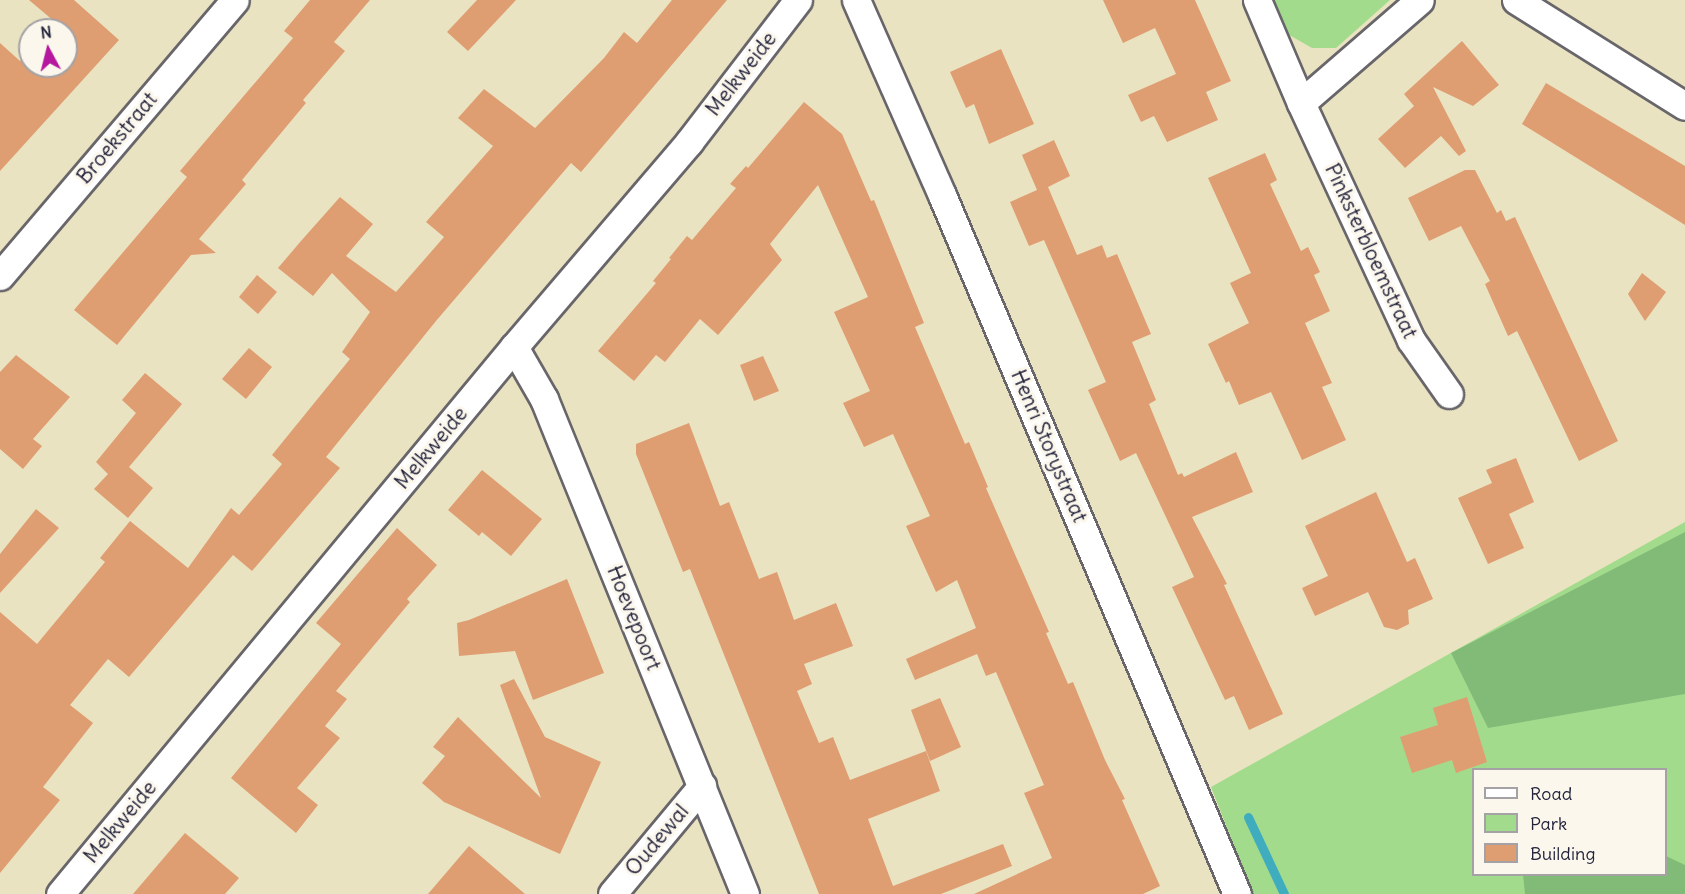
<!DOCTYPE html>
<style>
body{margin:0}
#map{position:relative;width:1685px;height:894px;overflow:hidden;background:#eae3c1;font-family:Delius,sans-serif}
div>[style]{position:absolute}
.green>*{inset:0;background:#a3db8c}
.forest>*{inset:0;background:#82bb78}
.stream>*{height:9px;margin:-4.5px;padding:0 4.5px;transform-origin:4.5px;border-radius:4.5px;background:#40adbe}
.building>*{inset:0;background:#df9d72}
.roads{filter:drop-shadow(2px 0 #68666a) drop-shadow(-2px 0 #68666a) drop-shadow(0 2px #68666a) drop-shadow(0 -2px #68666a)}
.minor>*{height:27px;margin:-13.5px;padding:0 13.5px;transform-origin:13.5px;border-radius:13.5px;background:#fff}
span{translate:-50% -50%;white-space:nowrap;text-align:center;line-height:1.15;-webkit-text-stroke:6px #fbf7ec;paint-order:stroke}
.street-label{font-size:21px;color:#22223b}
.legend{position:absolute;left:1472px;top:768px;width:195px;height:108px;box-sizing:border-box;background:#fbf7ec;border:2px solid #a4a2a5;margin:0;padding:8px 10px;list-style:none;font-size:18px;color:#22223b}
.legend li{display:flex;align-items:center;gap:12px;height:30px}
.legend b{width:30px;border:2px solid #a4a2a5}
.north{position:absolute;left:18px;top:18px;width:60px;height:60px;box-sizing:border-box;background:#fbf7ec;border:2px solid #a4a2a5;border-radius:50%;rotate:353deg;font-size:16px;font-weight:700;line-height:24px;text-align:center;color:#22223b}
.north::after{content:'';display:block;margin:auto;width:21px;height:27px;background:#b5179e;clip-path:polygon(50% 0,100% 100%,50% 72%,0 100%)}
</style>
<div id="map">
<div class="green">
<i style="clip-path:polygon(1270px 0,1390px 0,1336px 48px,1312px 48px,1284px 32px)"></i>
<i style="clip-path:polygon(evenodd,1685px 522px,1685px 894px,1253px 894px,1211px 787px,1685px 522px,1474px 770px,1666px 770px,1666px 874px,1474px 874px,1474px 770px)"></i>
</div>
<div class="forest">
<i style="clip-path:polygon(1685px 532px,1685px 694px,1488px 728px,1451px 653px)"></i>
<i style="clip-path:polygon(1666px 856px,1685px 865px,1685px 894px,1525px 894px,1523px 875px,1666px 874px)"></i>
</div>
<div class="stream">
<i style="left:1248px;top:817px;width:85px;rotate:64.9deg"></i>
</div>
<div class="building">
<i style="clip-path:polygon(29px 0,74px 0,119px 40px,0 171px,0 43px,20px 61px,30px 50px,30px 66px,66px 66px,66px 30px,48px 30px,55px 22px)"></i>
<i style="clip-path:polygon(310px 0,370px 0,334px 42px,345px 51px,303px 100px,306px 103px,242px 180px,246px 184px,199px 239px,216px 253px,191px 255px,117px 345px,74px 310px,187px 177px,180px 171px,293px 38px,284px 31px)"></i>
<i style="clip-path:polygon(477px 0,516px 0,468px 51px,447px 32px)"></i>
<i style="clip-path:polygon(672px 0,727px 0,581px 172px,571px 163px,436px 321px,326px 457px,340px 468px,252px 571px,233px 555px,129px 677px,108px 659px,70px 705px,93px 723px,43px 787px,60px 800px,0 873px,0 612px,37px 644px,105px 562px,100px 558px,130px 521px,188px 568px,231px 508px,239px 515px,282px 464px,272px 455px,350px 359px,342px 352px,370px 312px,332px 273px,313px 296px,278px 268px,301px 241px,340px 197px,373px 224px,346px 256px,396px 292px,444px 237px,426px 222px,493px 146px,458px 118px,484px 89px,535px 128px,604px 58px,624px 32px,637px 43px)"></i>
<i style="clip-path:polygon(1103px 0,1195px 0,1231px 81px,1206px 92px,1218px 120px,1167px 142px,1154px 116px,1141px 122px,1128px 95px,1176px 74px,1155px 28px,1123px 43px)"></i>
<i style="clip-path:polygon(1462px 41px,1499px 85px,1473px 106px,1433px 87px,1466px 151px,1459px 156px,1441px 136px,1405px 168px,1378px 139px,1414px 106px,1404px 94px)"></i>
<i style="clip-path:polygon(1001px 49px,1034px 124px,989px 144px,974px 104px,966px 108px,950px 72px)"></i>
<i style="clip-path:polygon(1546px 83px,1685px 166px,1685px 225px,1522px 124px)"></i>
<i style="clip-path:polygon(804px 102px,842px 134px,871px 201px,874px 200px,924px 323px,915px 327px,965px 444px,969px 442px,988px 487px,986px 488px,1049px 632px,1046px 633px,1068px 684px,1073px 682px,1105px 760px,1125px 799px,1122px 800px,1160px 886px,1143px 894px,974px 894px,1052px 858px,1024px 793px,1044px 785px,996px 672px,986px 676px,977px 654px,915px 680px,906px 659px,976px 628px,957px 580px,936px 592px,906px 526px,930px 516px,893px 434px,864px 447px,843px 403px,870px 391px,834px 312px,868px 297px,818px 185px,770px 244px,782px 260px,718px 335px,700px 319px,665px 362px,656px 355px,634px 381px,598px 351px,656px 283px,653px 281px,671px 259px,669px 258px,687px 236px,692px 240px,736px 188px,730px 184px,746px 166px,748px 168px)"></i>
<i style="clip-path:polygon(1054px 140px,1070px 176px,1048px 187px,1077px 255px,1102px 245px,1107px 258px,1117px 254px,1151px 334px,1132px 342px,1156px 400px,1149px 404px,1178px 475px,1182px 473px,1184px 477px,1236px 452px,1253px 492px,1192px 517px,1227px 584px,1224px 585px,1283px 714px,1249px 730px,1234px 696px,1225px 700px,1172px 587px,1194px 577px,1136px 453px,1120px 461px,1088px 390px,1106px 382px,1044px 240px,1029px 246px,1010px 202px,1037px 190px,1022px 155px)"></i>
<i style="clip-path:polygon(1265px 153px,1277px 180px,1270px 184px,1301px 251px,1308px 247px,1320px 272px,1314px 275px,1330px 311px,1305px 323px,1332px 383px,1322px 387px,1346px 440px,1302px 460px,1271px 392px,1239px 405px,1229px 381px,1226px 383px,1208px 344px,1249px 323px,1230px 283px,1251px 273px,1208px 178px)"></i>
<i style="clip-path:polygon(1465px 170px,1475px 170px,1497px 213px,1501px 210px,1506px 221px,1515px 217px,1618px 441px,1579px 461px,1517px 331px,1508px 336px,1485px 284px,1490px 281px,1461px 226px,1429px 241px,1408px 198px)"></i>
<i style="clip-path:polygon(1642px 273px,1666px 292px,1645px 321px,1628px 294px)"></i>
<i style="clip-path:polygon(257px 275px,277px 292px,258px 314px,239px 297px)"></i>
<i style="clip-path:polygon(249px 348px,272px 367px,246px 399px,222px 379px)"></i>
<i style="clip-path:polygon(16px 355px,70px 397px,33px 439px,42px 446px,23px 469px,0 449px,0 372px)"></i>
<i style="clip-path:polygon(763px 356px,779px 391px,754px 401px,740px 365px)"></i>
<i style="clip-path:polygon(145px 373px,182px 404px,129px 467px,153px 488px,128px 518px,94px 489px,108px 474px,96px 462px,136px 413px,122px 400px)"></i>
<i style="clip-path:polygon(689px 423px,720px 506px,729px 502px,759px 579px,777px 572px,794px 620px,836px 603px,853px 646px,804px 664px,812px 684px,797px 691px,819px 743px,833px 737px,850px 780px,926px 751px,940px 791px,868px 819px,893px 886px,1003px 844px,1012px 866px,941px 894px,819px 894px,690px 569px,683px 572px,636px 454px,636px 444px)"></i>
<i style="clip-path:polygon(1516px 458px,1534px 502px,1509px 514px,1524px 548px,1488px 564px,1458px 498px,1492px 483px,1486px 470px)"></i>
<i style="clip-path:polygon(482px 470px,542px 519px,511px 556px,482px 532px,479px 536px,448px 510px)"></i>
<i style="clip-path:polygon(1376px 492px,1407px 562px,1415px 558px,1433px 599px,1408px 610px,1409px 624px,1397px 630px,1384px 627px,1368px 592px,1315px 616px,1302px 588px,1328px 576px,1305px 526px)"></i>
<i style="clip-path:polygon(36px 509px,59px 528px,0 593px,0 554px)"></i>
<i style="clip-path:polygon(397px 528px,437px 565px,407px 599px,410px 602px,336px 691px,347px 699px,325px 726px,340px 738px,297px 788px,318px 805px,296px 833px,231px 778px,341px 644px,316px 623px)"></i>
<i style="clip-path:polygon(567px 579px,604px 673px,533px 700px,515px 651px,459px 656px,457px 623px,469px 620px)"></i>
<i style="clip-path:polygon(514px 679px,545px 737px,601px 762px,560px 854px,444px 802px,422px 783px,445px 756px,433px 747px,458px 717px,541px 798px,500px 685px)"></i>
<i style="clip-path:polygon(1467px 697px,1487px 762px,1456px 773px,1452px 760px,1412px 773px,1400px 737px,1438px 725px,1433px 708px)"></i>
<i style="clip-path:polygon(940px 698px,961px 747px,930px 761px,911px 710px)"></i>
<i style="clip-path:polygon(185px 833px,239px 878px,225px 894px,133px 894px)"></i>
<i style="clip-path:polygon(469px 846px,525px 894px,428px 894px)"></i>
</div>
<div class="roads">
<div class="minor">
<i style="left:856px;top:0;width:213px;rotate:66.2deg"></i>
<i style="left:942px;top:195px;width:759px;rotate:67.12deg"></i>
<i style="left:1257px;top:0;width:112px;rotate:66.9deg"></i>
<i style="left:1301px;top:103px;width:157px;rotate:-40.9deg"></i>
<i style="left:1516px;top:0;width:199px;rotate:32.1deg"></i>
<i style="left:1301px;top:103px;width:261px;rotate:65.1deg"></i>
<i style="left:1411px;top:340px;width:66px;rotate:54.9deg"></i>
<i style="left:0;top:276px;width:362px;rotate:-49.6deg"></i>
<i style="left:514px;top:347px;width:60px;rotate:60deg"></i>
<i style="left:544px;top:399px;width:534px;rotate:67.9deg"></i>
<i style="left:60px;top:894px;width:711px;rotate:-50.31deg"></i>
<i style="left:514px;top:347px;width:270px;rotate:-49.5deg"></i>
<i style="left:689px;top:142px;width:179px;rotate:-52.5deg"></i>
<i style="left:612px;top:894px;width:141px;rotate:-50.2deg"></i>
</div>
</div>
<div class="street-label">
<span style="left:741px;top:74px;rotate:-52deg">Melkweide</span>
<span style="left:117px;top:138px;rotate:-50deg">Broekstraat</span>
<span style="left:1371px;top:251px;rotate:65deg">Pinksterbloemstraat</span>
<span style="left:1049px;top:446px;rotate:67deg">Henri Storystraat</span>
<span style="left:431px;top:448px;rotate:-50deg">Melkweide</span>
<span style="left:634px;top:618px;rotate:68deg">Hoevepoort</span>
<span style="left:120px;top:822px;rotate:-50deg">Melkweide</span>
<span style="left:657px;top:840px;rotate:-50deg">Oudewal</span>
</div>
<ul class="legend">
<li><b style="height:8px;background:#fff"></b>Road</li>
<li><b style="height:16px;background:#a3db8c"></b>Park</li>
<li><b style="height:16px;background:#df9d72"></b>Building</li>
</ul>
<div class="north">N</div>
</div>
